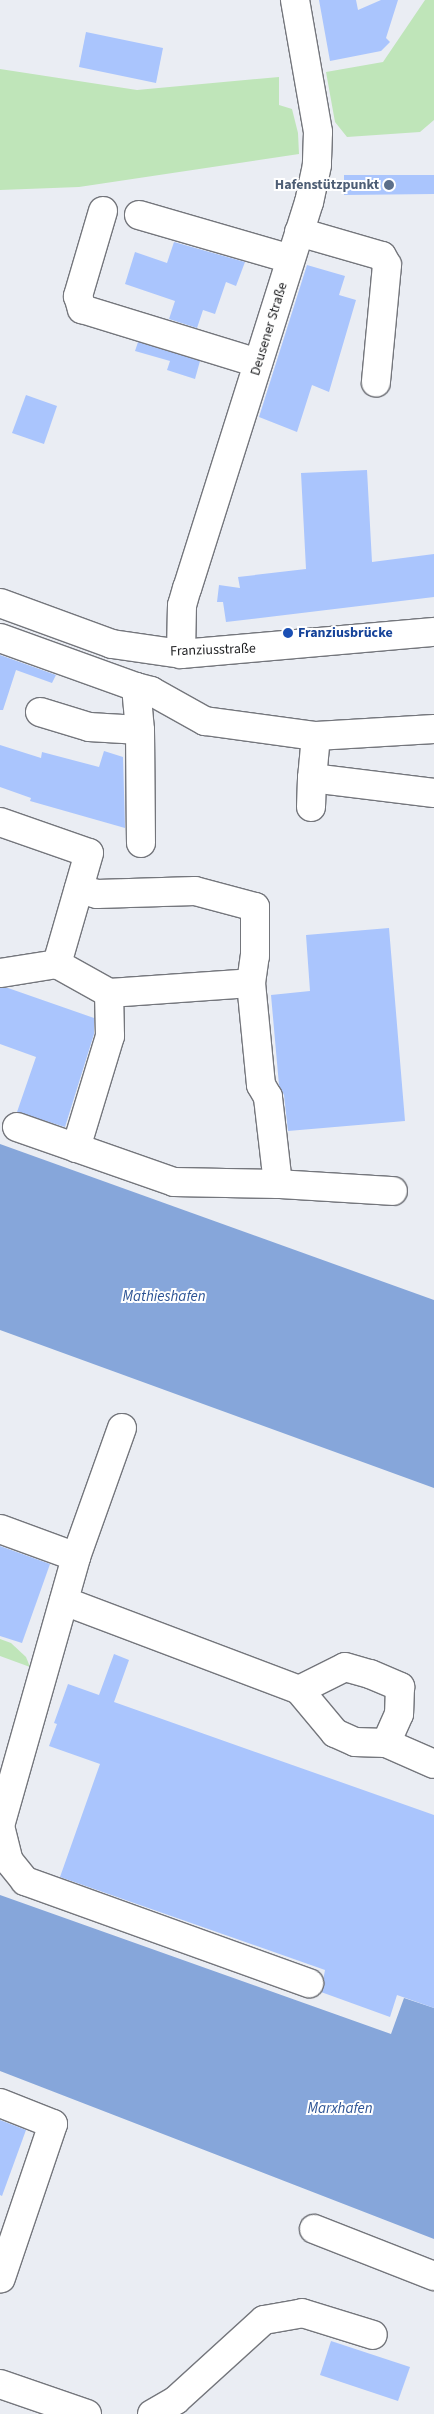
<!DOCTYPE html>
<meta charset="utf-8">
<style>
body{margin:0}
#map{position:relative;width:434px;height:2414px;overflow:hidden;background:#eaedf3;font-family:"Source Sans 3",sans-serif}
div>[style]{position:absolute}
.green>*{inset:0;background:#bfe5b9}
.water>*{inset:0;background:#86a6da}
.building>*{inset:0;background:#aac5fd}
.roads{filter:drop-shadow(1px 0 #74767c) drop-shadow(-1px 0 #74767c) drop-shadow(0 1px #74767c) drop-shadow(0 -1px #74767c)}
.minor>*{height:28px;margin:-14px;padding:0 14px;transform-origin:14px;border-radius:14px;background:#fff}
.major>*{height:28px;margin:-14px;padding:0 14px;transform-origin:14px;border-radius:14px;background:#fff}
.dots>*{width:14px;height:14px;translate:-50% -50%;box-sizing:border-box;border:2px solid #fff;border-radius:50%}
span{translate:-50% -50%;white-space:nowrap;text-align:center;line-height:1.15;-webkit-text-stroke:4px #fff;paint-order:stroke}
.service-label{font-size:14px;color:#4e5e75;font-weight:700}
.right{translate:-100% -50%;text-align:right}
.street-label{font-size:14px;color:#1d1e20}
.transit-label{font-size:14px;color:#164399;font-weight:700}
.left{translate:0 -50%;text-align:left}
.water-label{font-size:15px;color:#2d5495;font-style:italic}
</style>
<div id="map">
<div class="green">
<i style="clip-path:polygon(425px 0,434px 0,434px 120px,420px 132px,347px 137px,335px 122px,326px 72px,383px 62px)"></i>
<i style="clip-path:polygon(0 69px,137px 90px,279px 77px,279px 105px,292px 109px,298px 133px,299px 154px,79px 187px,0 190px)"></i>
<i style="clip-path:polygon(0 1639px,11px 1643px,26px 1657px,30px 1667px,0 1656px)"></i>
</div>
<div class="water">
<i style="clip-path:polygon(0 1144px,434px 1300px,434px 1488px,0 1330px)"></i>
<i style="clip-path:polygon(0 1895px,391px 2034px,404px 1998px,434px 2008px,434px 2239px,0 2071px)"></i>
</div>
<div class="building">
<i style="clip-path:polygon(319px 0,356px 0,358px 10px,381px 0,398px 0,386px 38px,390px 42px,381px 51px,330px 61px)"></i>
<i style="clip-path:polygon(86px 32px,163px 48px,156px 83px,79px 67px)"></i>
<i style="clip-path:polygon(344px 175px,434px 175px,434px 194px,344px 195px)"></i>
<i style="clip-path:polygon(174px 242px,245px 262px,236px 286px,226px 282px,215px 314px,203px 310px,197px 328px,169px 319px,175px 301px,125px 284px,135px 252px,167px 263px)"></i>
<i style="clip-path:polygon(307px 265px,345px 276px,339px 295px,356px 300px,329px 392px,312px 385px,297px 432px,259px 417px)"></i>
<i style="clip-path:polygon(138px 342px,200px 361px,195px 379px,167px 370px,170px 361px,135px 351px)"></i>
<i style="clip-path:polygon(26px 395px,57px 406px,44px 444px,12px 433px)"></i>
<i style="clip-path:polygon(367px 470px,372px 562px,434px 554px,434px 597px,226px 622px,223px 602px,217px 602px,219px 585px,240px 588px,238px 577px,306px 569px,301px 473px)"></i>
<i style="clip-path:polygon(0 655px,56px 675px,52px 683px,16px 670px,3px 710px,0 710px)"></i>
<i style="clip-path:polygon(0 745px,41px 758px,42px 752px,99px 767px,104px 751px,123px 757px,125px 828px,30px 801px,31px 798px,0 787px)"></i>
<i style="clip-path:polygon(389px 928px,405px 1121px,288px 1131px,284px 1095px,279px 1085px,271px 995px,310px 991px,306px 935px)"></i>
<i style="clip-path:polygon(0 988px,8px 988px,94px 1018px,94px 1034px,65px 1127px,17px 1112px,36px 1057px,0 1044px)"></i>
<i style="clip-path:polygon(0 1546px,50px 1564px,22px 1643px,0 1636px)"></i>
<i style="clip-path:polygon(114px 1654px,129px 1660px,114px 1702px,434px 1815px,434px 2008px,397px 1995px,390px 2017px,321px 1992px,325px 1970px,60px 1877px,100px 1764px,49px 1746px,57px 1724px,54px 1723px,68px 1684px,99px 1695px)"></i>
<i style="clip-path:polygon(0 2120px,26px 2130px,2px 2196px,0 2195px)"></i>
<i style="clip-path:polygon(331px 2341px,410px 2367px,398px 2401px,320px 2375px)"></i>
</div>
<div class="roads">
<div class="minor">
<i style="left:103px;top:211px;width:89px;rotate:106.4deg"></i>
<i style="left:78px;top:296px;width:14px;rotate:73deg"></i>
<i style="left:82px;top:309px;width:184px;rotate:17.1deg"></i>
<i style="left:139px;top:215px;width:157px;rotate:16.2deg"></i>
<i style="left:299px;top:232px;width:86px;rotate:16.1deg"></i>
<i style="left:382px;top:256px;width:10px;rotate:61deg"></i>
<i style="left:387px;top:265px;width:118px;rotate:95.4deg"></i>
<i style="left:0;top:603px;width:119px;rotate:20.1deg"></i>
<i style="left:112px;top:644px;width:70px;rotate:8.2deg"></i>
<i style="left:0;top:638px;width:145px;rotate:19.8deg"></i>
<i style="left:136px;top:687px;width:43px;rotate:84.7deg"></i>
<i style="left:140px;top:730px;width:113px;rotate:89.5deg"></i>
<i style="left:136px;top:687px;width:16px;rotate:15deg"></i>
<i style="left:151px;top:691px;width:62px;rotate:29.1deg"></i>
<i style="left:205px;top:721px;width:112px;rotate:7.7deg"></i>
<i style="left:316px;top:736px;width:118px;rotate:-3.4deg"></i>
<i style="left:40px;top:712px;width:51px;rotate:17deg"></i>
<i style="left:89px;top:727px;width:51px;rotate:3.4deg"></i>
<i style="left:316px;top:736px;width:42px;rotate:95.4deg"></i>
<i style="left:312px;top:778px;width:123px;rotate:7deg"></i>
<i style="left:311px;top:807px;width:29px;rotate:-88deg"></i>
<i style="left:0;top:822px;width:94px;rotate:19.2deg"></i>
<i style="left:89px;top:853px;width:116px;rotate:106.1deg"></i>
<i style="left:57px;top:964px;width:58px;rotate:171deg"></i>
<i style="left:57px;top:964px;width:60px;rotate:29.1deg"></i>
<i style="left:109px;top:993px;width:142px;rotate:-4deg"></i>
<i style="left:17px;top:1127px;width:166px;rotate:19.3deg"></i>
<i style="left:174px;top:1182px;width:104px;rotate:1.1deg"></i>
<i style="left:278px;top:1184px;width:88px;rotate:-96.6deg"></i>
<i style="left:268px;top:1097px;width:14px;rotate:-120deg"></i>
<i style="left:261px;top:1085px;width:102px;rotate:-95.6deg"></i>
<i style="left:251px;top:983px;width:27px;rotate:-82deg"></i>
<i style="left:255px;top:956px;width:49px;rotate:-90deg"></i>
<i style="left:255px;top:907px;width:62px;rotate:-165.1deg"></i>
<i style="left:195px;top:891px;width:98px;rotate:178.2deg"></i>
<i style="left:97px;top:894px;width:19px;rotate:-164deg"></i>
<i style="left:76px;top:1148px;width:117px;rotate:-73.1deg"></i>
<i style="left:110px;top:1036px;width:43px;rotate:-91.3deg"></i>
<i style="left:278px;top:1184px;width:115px;rotate:3.5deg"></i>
<i style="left:0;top:1529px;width:81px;rotate:20.2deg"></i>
<i style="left:76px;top:1557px;width:137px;rotate:-70.4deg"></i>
<i style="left:64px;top:1601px;width:251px;rotate:20.7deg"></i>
<i style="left:299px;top:1690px;width:51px;rotate:-26.6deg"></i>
<i style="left:345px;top:1667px;width:26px;rotate:16deg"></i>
<i style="left:370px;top:1674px;width:33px;rotate:23deg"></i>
<i style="left:400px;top:1687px;width:27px;rotate:92deg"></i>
<i style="left:399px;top:1714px;width:32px;rotate:114deg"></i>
<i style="left:386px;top:1743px;width:31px;rotate:-178deg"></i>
<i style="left:355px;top:1742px;width:22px;rotate:-156deg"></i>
<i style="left:335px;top:1733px;width:56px;rotate:-129.9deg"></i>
<i style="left:386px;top:1743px;width:52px;rotate:23.6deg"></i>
<i style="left:0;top:1826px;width:36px;rotate:76deg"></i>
<i style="left:9px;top:1861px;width:26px;rotate:51deg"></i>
<i style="left:25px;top:1881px;width:302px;rotate:19.8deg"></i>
<i style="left:0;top:1826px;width:280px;rotate:-74.2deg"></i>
<i style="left:0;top:2103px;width:57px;rotate:21.6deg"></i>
<i style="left:53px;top:2124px;width:163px;rotate:108.7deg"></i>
<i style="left:314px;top:2229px;width:129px;rotate:21.4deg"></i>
<i style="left:0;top:2384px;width:92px;rotate:19deg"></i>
<i style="left:152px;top:2414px;width:28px;rotate:-30deg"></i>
<i style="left:176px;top:2400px;width:119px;rotate:-42.3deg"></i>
<i style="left:264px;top:2320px;width:39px;rotate:-10deg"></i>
<i style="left:302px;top:2313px;width:74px;rotate:17.2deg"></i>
</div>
<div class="major">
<i style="left:295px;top:0;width:134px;rotate:80.1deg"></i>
<i style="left:318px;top:132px;width:33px;rotate:92deg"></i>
<i style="left:317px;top:165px;width:38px;rotate:102deg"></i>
<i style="left:309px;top:202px;width:405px;rotate:107.5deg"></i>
<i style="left:187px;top:588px;width:18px;rotate:106deg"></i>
<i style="left:182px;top:605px;width:49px;rotate:91.2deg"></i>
<i style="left:181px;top:654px;width:254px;rotate:-5deg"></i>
</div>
</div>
<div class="dots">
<i style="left:389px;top:185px;background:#5c6f8a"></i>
<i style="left:288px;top:633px;background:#1a4fb4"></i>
</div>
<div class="service-label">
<span class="right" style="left:379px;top:185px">Hafenstützpunkt</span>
</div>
<div class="street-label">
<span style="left:269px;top:329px;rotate:-73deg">Deusener Straße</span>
<span style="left:213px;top:650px;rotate:-2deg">Franziusstraße</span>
</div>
<div class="transit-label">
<span class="left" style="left:298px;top:633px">Franziusbrücke</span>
</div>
<div class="water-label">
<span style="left:164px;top:1297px">Mathieshafen</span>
<span style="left:340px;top:2109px">Marxhafen</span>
</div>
</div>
